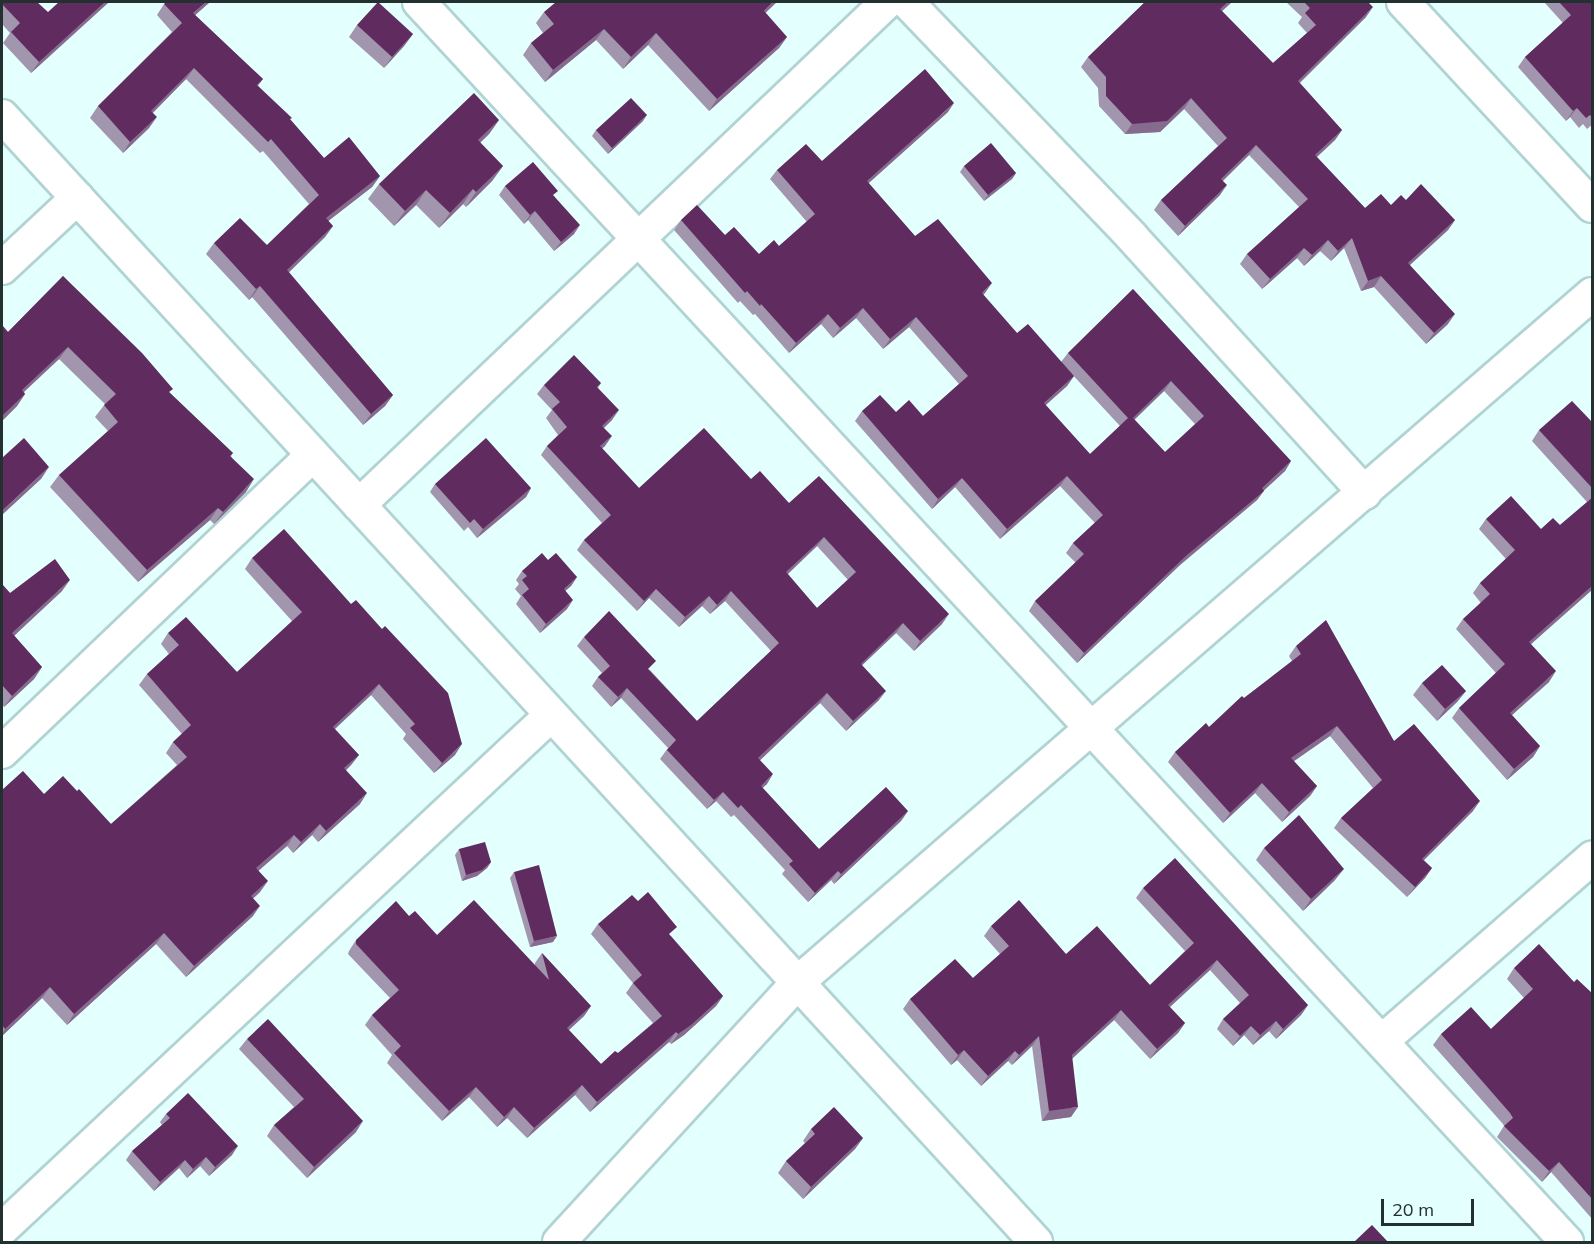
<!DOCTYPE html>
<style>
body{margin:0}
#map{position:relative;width:1594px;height:1244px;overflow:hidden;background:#e3fffe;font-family:Mulish,sans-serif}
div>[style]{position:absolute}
.roads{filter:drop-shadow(2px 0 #b1d3d3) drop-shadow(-2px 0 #b1d3d3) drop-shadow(0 2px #b1d3d3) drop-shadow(0 -2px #b1d3d3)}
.minor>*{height:32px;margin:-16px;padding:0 16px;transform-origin:16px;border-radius:16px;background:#fff}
.wall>*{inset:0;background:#a295ae}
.shaded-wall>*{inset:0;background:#876b8e}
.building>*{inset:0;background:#602b5e}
span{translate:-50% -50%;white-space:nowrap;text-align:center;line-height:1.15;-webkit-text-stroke:6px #e3fffe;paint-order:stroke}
.frame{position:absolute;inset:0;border:3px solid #223030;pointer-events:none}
.scale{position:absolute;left:1381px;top:1199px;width:93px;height:27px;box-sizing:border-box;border:3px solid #223030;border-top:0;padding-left:8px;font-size:18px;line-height:21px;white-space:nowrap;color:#223030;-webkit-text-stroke:4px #e3fffe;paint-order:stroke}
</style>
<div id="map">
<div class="roads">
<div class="minor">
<i style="left:419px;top:2px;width:1690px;rotate:47.21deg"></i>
<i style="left:907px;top:2px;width:325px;rotate:46.2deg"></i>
<i style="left:1132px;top:237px;width:346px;rotate:47.7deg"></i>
<i style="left:1403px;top:2px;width:278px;rotate:47.2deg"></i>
<i style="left:2px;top:116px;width:1529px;rotate:47.44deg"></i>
<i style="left:2px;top:268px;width:103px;rotate:-43deg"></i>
<i style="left:359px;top:505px;width:729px;rotate:-43.61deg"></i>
<i style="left:2px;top:752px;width:430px;rotate:-43.7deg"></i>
<i style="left:1382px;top:1041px;width:279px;rotate:-41.1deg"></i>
<i style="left:2px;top:1229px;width:752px;rotate:-43.11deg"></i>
<i style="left:559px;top:1242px;width:352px;rotate:-47.4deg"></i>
<i style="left:797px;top:983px;width:1052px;rotate:-40.91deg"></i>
</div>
</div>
<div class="wall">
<i style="clip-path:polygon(2px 2px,48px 12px,109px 2px,31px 73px,3px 43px,10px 33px,2px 24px)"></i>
<i style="clip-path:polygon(210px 2px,195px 15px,263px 79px,258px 86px,290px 120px,324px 158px,380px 176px,372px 187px,328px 221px,333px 226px,325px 237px,289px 272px,393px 395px,385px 406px,363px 425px,252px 297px,249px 300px,206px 254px,214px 243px,267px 245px,309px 204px,263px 151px,260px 153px,186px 79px,153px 112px,149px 128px,123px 153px,90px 118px,98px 106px,172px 32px,157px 15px,164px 4px)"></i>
<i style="clip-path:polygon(1145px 2px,1232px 2px,1222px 11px,1273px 63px,1307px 33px,1298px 23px,1302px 17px,1286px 2px,1368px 2px,1366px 17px,1300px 83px,1342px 130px,1335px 140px,1317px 157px,1365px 208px,1391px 205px,1406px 200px,1455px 220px,1448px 230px,1410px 265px,1448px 324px,1426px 344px,1374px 287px,1361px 291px,1344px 248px,1331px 261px,1320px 251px,1304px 266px,1297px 258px,1262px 289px,1240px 264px,1247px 254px,1299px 207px,1249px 155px,1223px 181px,1220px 195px,1178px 236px,1154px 210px,1161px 200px,1218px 146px,1184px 109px,1160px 132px,1125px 134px,1099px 106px,1098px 88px,1081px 67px,1088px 57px)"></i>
<i style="clip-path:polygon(1544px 2px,1593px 2px,1593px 124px,1587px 129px,1583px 124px,1579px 128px,1570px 117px,1566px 121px,1518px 67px,1525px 57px,1563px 23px)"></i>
<i style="clip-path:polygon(544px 12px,766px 13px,787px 37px,779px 48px,709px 111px,648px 45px,623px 69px,596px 40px,545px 82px,523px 55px,531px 43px,543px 33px,536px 23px)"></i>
<i style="clip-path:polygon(357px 25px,413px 34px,404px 46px,384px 68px,349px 37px)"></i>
<i style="clip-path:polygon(evenodd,948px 112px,868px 183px,915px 236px,985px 293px,983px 295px,1017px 333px,1061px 362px,1068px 353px,1133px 289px,1291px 461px,1285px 471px,1264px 490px,1257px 500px,1180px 565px,1077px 663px,1029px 611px,1035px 601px,1076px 563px,1066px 553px,1073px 543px,1095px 523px,1060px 486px,1000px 539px,955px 487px,932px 509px,855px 421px,862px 411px,896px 412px,923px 416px,959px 384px,909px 327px,883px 349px,856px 318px,833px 338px,821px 324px,789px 353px,755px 314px,753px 315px,740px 301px,738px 303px,674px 230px,681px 220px,725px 235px,759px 254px,779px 246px,807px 222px,770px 179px,777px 170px,822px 161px,948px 112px,1070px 372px,1120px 426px,1090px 454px,1045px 405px,1067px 386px,1074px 376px,1070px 372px,948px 112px,1164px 391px,1195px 424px,1165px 452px,1134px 419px,1164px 391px)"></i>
<i style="clip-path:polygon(499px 120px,489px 134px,480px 143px,503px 166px,492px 181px,466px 207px,463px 204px,439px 228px,416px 205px,394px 226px,368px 199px,379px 184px)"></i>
<i style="clip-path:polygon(643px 121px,608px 154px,592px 136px,596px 130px)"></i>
<i style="clip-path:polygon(964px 166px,1016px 173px,1012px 179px,984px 201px,960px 172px)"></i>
<i style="clip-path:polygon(505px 186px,554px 196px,574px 234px,554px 251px,528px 220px,524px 224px,499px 195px)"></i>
<i style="clip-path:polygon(63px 276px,170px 393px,233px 453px,231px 456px,246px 492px,214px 524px,210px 520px,138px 582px,50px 487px,59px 475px,108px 431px,95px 417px,105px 404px,59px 359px,24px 392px,25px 394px,17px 406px,2px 421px,2px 327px,8px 332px)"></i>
<i style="clip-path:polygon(evenodd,601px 383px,598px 388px,612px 420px,604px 428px,605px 446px,602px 448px,639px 488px,751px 479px,789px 503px,942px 624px,914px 651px,896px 633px,862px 665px,879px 700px,846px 731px,820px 703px,760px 760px,767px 784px,762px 788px,819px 849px,908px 811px,901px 821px,834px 884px,831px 880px,808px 902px,782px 874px,785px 870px,734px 815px,731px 817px,716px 801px,707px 809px,660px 759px,668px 748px,621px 698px,611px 707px,592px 686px,598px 677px,602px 673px,577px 646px,584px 637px,650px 670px,697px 721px,771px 651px,725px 601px,710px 614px,702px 606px,679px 627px,649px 598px,637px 611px,577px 550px,584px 540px,602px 523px,541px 455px,547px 446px,558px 435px,546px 418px,552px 410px,537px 394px,544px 385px,601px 383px,817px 546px,848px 580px,817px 608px,788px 574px,817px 546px)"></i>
<i style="clip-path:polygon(1593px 423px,1593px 589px,1531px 644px,1549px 682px,1512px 715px,1540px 746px,1533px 757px,1507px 780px,1452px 718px,1459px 708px,1496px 673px,1456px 629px,1463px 619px,1481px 603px,1473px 593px,1480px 583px,1506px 559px,1479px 529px,1486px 519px,1541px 529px,1560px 525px,1587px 502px,1532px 441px,1539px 430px)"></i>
<i style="clip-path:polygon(435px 484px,531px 488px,526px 497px,477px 538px,468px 527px,464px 531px,430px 492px)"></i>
<i style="clip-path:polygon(252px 558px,455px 755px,434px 773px,403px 739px,406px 734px,371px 695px,335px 729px,359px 755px,351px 765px,346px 770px,360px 804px,318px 842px,312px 835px,293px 853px,287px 846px,258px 870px,260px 892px,253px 898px,253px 916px,186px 977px,156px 944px,67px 1025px,42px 998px,2px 1036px,2px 790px,44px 794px,77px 791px,111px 824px,177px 765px,166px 753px,173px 742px,182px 734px,139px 685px,147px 674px,169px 654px,161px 644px,168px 633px,237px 672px,292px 621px,245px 569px)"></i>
<i style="clip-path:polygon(548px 560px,577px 577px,571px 586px,565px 591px,567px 609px,540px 633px,516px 604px,521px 596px,515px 589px,519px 584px,516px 580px,522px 571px)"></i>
<i style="clip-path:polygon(2px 584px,10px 593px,62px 591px,14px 636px,42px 667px,34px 679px,4px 707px,2px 704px)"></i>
<i style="clip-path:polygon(1296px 646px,1394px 741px,1473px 811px,1424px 860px,1432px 868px,1425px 878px,1407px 897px,1334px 828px,1341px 818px,1373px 788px,1330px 736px,1294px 761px,1317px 786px,1310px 796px,1282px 822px,1255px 793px,1223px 823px,1168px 762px,1175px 752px,1209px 727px,1244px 698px,1292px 661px,1289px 656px)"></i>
<i style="clip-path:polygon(1422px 683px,1466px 691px,1457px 702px,1437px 721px,1413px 695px)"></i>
<i style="clip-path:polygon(1264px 848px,1335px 880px,1303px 911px,1256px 860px)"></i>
<i style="clip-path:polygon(459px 849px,491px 862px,487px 868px,477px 876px,462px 881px,455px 855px)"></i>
<i style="clip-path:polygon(514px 872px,553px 942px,530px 947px,510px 878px)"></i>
<i style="clip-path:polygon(1143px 888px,1308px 1005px,1301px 1015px,1276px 1039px,1269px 1031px,1253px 1045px,1244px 1035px,1233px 1046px,1217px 1029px,1223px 1019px,1240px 1003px,1210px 970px,1170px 1007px,1185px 1023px,1178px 1033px,1150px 1059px,1114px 1020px,1072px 1059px,1071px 1117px,1042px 1121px,1032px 1046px,1012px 1065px,1008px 1061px,981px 1086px,957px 1060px,951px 1065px,903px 1009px,910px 999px,973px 978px,1000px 954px,984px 936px,991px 926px,1150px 985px,1185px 951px,1136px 898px)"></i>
<i style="clip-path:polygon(409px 916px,437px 935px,535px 965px,535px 963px,542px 953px,591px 1006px,584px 1016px,569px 1030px,601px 1064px,618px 1053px,653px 1023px,626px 993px,633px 983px,591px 934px,598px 924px,671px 936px,723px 996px,716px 1006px,684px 1035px,671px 1044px,669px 1042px,590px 1112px,575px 1095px,527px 1138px,507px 1118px,497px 1127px,469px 1097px,442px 1121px,387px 1063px,392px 1055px,365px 1025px,372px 1015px,390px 998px,348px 954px,349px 951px,356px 940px)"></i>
<i style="clip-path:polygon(1514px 968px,1574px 982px,1593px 994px,1593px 1220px,1551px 1172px,1542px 1182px,1497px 1137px,1504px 1126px,1503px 1124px,1433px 1045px,1441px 1034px,1491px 1029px,1524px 998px,1507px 979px)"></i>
<i style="clip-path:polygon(247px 1039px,356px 1132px,307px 1178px,267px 1136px,274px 1125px,294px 1107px,239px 1049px)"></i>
<i style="clip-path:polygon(166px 1114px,232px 1155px,209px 1176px,200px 1166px,187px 1178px,179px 1168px,154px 1191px,126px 1160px,132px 1151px,162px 1125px,160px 1122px)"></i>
<i style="clip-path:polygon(811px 1129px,863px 1138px,855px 1149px,803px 1199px,778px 1173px,786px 1161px,805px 1143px,803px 1141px)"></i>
</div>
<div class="shaded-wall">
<i style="clip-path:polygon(105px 2px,109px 2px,31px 73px,39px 62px)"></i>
<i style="clip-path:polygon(206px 2px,210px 2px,185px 24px,193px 13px)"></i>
<i style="clip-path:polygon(773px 2px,777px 2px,756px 22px,764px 11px)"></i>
<i style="clip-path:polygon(1228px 2px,1232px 2px,1213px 19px,1220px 9px)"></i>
<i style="clip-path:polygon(1373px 7px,1366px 17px,1291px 91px,1298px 81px)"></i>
<i style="clip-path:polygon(604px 29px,596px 40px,545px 82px,553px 70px)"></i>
<i style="clip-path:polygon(656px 33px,648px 45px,623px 69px,631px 57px)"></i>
<i style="clip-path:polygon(413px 34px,404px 46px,384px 68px,392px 57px)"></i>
<i style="clip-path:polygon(787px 37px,779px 48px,709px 111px,717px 99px)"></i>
<i style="clip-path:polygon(194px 68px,186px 79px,144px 122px,151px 111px)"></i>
<i style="clip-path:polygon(1191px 98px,1184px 109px,1160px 132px,1125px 134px,1132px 124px)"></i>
<i style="clip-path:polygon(954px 103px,948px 112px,860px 191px,867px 181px)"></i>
<i style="clip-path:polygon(1577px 108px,1570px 117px,1566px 121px,1573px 111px)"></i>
<i style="clip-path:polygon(647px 115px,643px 121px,608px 154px,612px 148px)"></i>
<i style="clip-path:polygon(157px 117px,149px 128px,123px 153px,130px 142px)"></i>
<i style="clip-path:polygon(499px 120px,489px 134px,467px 155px,478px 140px)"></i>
<i style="clip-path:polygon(1342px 130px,1335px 140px,1308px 165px,1315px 155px)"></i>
<i style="clip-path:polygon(1256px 145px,1249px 155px,1214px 189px,1221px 179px)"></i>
<i style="clip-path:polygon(503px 166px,492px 181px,466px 207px,476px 192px)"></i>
<i style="clip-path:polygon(1016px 173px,1012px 179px,984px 201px,988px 195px)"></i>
<i style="clip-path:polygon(380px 176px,372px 187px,318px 229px,326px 218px)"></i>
<i style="clip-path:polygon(1227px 185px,1220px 195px,1178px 236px,1185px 226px)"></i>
<i style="clip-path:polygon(473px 189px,463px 204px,439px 228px,450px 213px)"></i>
<i style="clip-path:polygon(426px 190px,416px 205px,394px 226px,405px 211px)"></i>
<i style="clip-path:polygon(535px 211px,528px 220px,524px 224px,530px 215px)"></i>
<i style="clip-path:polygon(1455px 220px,1448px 230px,1401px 273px,1408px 263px)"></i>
<i style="clip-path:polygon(580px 225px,574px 234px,554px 251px,561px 242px)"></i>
<i style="clip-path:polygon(333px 226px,325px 237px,279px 282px,287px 270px)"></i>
<i style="clip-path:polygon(1352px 238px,1344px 248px,1331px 261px,1338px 251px)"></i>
<i style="clip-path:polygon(1328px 240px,1320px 251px,1304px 266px,1312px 255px)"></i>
<i style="clip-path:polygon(1304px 248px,1297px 258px,1262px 289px,1270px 279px)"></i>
<i style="clip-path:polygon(1381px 276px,1374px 287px,1361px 291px,1368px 281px)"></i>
<i style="clip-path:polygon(992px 283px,985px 293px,975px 302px,982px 293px)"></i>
<i style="clip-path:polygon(260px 286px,252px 297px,249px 300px,256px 289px)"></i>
<i style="clip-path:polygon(863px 308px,856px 318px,833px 338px,840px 328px)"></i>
<i style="clip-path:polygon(828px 314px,821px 324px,789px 353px,796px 343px)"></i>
<i style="clip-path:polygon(1455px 314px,1448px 324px,1426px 344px,1434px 333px)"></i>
<i style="clip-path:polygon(916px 317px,909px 327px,883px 349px,890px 339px)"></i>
<i style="clip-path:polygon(68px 347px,59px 359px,13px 402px,22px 390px)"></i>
<i style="clip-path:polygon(1074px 376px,1067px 386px,1037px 413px,1044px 403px)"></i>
<i style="clip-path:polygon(1171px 381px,1164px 391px,1126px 428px,1133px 418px)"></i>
<i style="clip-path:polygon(25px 394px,17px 406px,2px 421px,2px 416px)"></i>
<i style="clip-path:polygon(393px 395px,385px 406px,363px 425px,371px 414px)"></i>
<i style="clip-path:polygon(619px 410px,612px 420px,595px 436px,602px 426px)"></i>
<i style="clip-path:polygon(612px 436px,605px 446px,594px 456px,600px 446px)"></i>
<i style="clip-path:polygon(1291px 461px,1285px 471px,1257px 497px,1264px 491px,1257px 500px,1180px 565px,1077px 663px,1084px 653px,1187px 555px)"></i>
<i style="clip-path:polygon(49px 467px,41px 479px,2px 515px,2px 511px)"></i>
<i style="clip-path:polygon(1067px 476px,1060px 486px,1000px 539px,1007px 529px)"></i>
<i style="clip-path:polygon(962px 478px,955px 487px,932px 509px,938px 499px)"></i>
<i style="clip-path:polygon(254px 479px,246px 492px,214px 524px,223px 512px)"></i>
<i style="clip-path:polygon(531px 488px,526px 497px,477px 538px,483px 529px)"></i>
<i style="clip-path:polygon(218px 508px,210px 520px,138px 582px,147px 570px)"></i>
<i style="clip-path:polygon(824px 537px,817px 546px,779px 582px,786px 572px)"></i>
<i style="clip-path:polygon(577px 577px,571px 586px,557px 598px,564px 589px)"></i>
<i style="clip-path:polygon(70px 580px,62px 591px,4px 645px,12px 633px)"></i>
<i style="clip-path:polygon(1593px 585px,1593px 589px,1522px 652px,1529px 642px)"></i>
<i style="clip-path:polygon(656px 589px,649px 598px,637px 611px,644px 601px)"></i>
<i style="clip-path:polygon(731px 591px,725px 601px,710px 614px,717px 605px)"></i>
<i style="clip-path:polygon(709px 596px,702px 606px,679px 627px,685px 617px)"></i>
<i style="clip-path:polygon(573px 600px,567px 609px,540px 633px,546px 624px)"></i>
<i style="clip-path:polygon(949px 614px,942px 624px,914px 651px,920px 641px)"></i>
<i style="clip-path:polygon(903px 623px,896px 633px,854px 673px,861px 664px)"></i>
<i style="clip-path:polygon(42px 667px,34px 679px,4px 707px,12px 696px)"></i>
<i style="clip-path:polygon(1556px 671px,1549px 682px,1503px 723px,1510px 713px)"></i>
<i style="clip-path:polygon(379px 684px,371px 695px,325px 738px,333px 727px)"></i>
<i style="clip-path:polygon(627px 688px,621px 698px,611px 707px,618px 697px)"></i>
<i style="clip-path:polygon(886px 691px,879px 700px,846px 731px,853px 721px)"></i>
<i style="clip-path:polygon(1466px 691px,1457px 702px,1437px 721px,1445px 709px)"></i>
<i style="clip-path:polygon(827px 693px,820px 703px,752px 768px,758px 758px)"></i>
<i style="clip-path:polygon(1337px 726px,1330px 736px,1284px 768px,1291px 758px)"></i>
<i style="clip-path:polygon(462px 744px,455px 755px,434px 773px,442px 763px)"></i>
<i style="clip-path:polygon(1540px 746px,1533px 757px,1507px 780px,1514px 769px)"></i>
<i style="clip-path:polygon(359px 755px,351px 765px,337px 779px,344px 768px)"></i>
<i style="clip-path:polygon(773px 774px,767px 784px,754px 796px,761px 786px)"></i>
<i style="clip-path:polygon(1262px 783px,1255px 793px,1223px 823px,1230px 813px)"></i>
<i style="clip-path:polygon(1317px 786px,1310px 796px,1282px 822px,1289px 812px)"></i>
<i style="clip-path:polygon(723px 792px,716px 801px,707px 809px,714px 800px)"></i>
<i style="clip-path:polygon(367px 793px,360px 804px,318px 842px,326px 831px)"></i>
<i style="clip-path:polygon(1480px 801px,1473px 811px,1415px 869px,1422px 859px)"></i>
<i style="clip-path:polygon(908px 811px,901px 821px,834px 884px,841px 874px)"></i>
<i style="clip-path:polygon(320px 824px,312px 835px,293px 853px,301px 842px)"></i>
<i style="clip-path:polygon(294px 835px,287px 846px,249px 879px,256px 868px)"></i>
<i style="clip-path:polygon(491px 862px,487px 868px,477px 876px,462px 881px,466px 875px)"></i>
<i style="clip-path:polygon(1432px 868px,1425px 878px,1407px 897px,1415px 887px)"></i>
<i style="clip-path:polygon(1344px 869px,1335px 880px,1303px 911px,1311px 899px)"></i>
<i style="clip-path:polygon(838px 871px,831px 880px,808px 902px,815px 893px)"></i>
<i style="clip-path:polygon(268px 881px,260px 892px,244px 907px,251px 896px)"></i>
<i style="clip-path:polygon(260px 906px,253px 916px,186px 977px,194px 966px)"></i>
<i style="clip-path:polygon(164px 933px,156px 944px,67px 1025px,74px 1014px)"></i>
<i style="clip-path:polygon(557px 936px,553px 942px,530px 947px,534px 941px)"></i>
<i style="clip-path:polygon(1217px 960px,1210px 970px,1161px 1015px,1168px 1005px)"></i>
<i style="clip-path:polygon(50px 987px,42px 998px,2px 1036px,2px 1034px,5px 1029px)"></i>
<i style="clip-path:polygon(723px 996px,716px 1006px,684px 1035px,671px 1044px,678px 1034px)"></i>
<i style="clip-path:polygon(1308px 1005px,1301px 1015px,1276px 1039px,1283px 1029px)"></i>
<i style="clip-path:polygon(591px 1006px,584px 1016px,560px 1038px,567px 1028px)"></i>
<i style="clip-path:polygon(1121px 1010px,1114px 1020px,1065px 1065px,1072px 1055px)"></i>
<i style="clip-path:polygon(1276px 1021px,1269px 1031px,1253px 1045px,1260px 1035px)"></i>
<i style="clip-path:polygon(1185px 1023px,1178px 1033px,1150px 1059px,1157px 1049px)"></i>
<i style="clip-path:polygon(1251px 1026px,1244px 1035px,1233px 1046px,1240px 1036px)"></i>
<i style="clip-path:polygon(676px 1032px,669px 1042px,590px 1112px,597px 1102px)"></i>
<i style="clip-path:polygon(1039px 1036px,1032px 1046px,1012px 1065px,1019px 1055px)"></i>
<i style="clip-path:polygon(964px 1050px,957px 1060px,951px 1065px,958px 1055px)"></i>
<i style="clip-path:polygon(1015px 1051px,1008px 1061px,981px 1086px,988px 1076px)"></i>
<i style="clip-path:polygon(582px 1085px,575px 1095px,527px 1138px,534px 1128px)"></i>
<i style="clip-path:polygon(476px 1087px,469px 1097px,442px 1121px,449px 1111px)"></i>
<i style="clip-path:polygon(514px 1107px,507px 1118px,497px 1127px,504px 1117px)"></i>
<i style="clip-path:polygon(1078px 1107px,1071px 1117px,1042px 1121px,1049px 1111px)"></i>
<i style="clip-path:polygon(363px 1121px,356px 1132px,307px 1178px,314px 1167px)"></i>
<i style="clip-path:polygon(863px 1138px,855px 1149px,803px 1199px,811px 1187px)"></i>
<i style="clip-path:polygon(238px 1146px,232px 1155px,209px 1176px,215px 1167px)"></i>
<i style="clip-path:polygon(206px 1157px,200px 1166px,187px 1178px,193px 1169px)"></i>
<i style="clip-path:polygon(185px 1160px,179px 1168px,154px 1191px,160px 1182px)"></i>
<i style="clip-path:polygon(1559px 1162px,1551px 1172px,1542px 1182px,1549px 1171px)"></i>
</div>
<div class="building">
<i style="clip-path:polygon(2px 2px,37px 2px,48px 12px,59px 2px,105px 2px,39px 62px,11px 32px,20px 23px,2px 4px)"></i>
<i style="clip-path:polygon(166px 2px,206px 2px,193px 13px,263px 79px,257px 85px,292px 118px,290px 119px,324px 158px,349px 137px,380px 176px,326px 218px,333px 226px,287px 270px,393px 395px,371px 414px,260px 286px,256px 289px,214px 243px,240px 218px,267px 245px,319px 195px,271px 139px,268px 142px,194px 68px,151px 111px,157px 117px,130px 142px,98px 106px,182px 23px,164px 4px)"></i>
<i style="clip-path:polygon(378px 2px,413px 34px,392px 57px,357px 25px)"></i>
<i style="clip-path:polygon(556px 2px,773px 2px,764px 11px,787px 37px,717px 99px,656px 33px,631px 57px,604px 29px,553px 70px,531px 43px,554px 24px,544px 12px)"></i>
<i style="clip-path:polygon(1145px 2px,1228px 2px,1220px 9px,1273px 63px,1316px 25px,1305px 13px,1310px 8px,1304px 2px,1368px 2px,1373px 7px,1298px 81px,1342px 130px,1315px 155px,1365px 208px,1381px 194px,1391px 205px,1401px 195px,1406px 200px,1421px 184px,1455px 220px,1408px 263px,1455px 314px,1434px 333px,1381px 276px,1368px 281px,1352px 238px,1338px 251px,1328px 240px,1312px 255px,1304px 248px,1270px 279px,1247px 254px,1308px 199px,1256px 145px,1221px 179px,1227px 185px,1185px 226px,1161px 200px,1227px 138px,1191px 98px,1167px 121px,1132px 124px,1106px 96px,1106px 77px,1088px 57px)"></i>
<i style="clip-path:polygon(1559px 2px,1593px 2px,1593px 118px,1590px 115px,1586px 118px,1577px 108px,1573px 111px,1525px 57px,1571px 15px)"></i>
<i style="clip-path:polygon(evenodd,925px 69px,954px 103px,867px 181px,915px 236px,938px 219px,992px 283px,982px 293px,1017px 333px,1028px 324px,1074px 376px,1044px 403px,1090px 454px,1128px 418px,1068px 353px,1133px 289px,1291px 461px,1262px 488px,1264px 491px,1187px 555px,1084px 653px,1035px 601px,1084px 554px,1073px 543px,1103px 515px,1067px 476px,1007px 529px,962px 478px,938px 499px,862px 411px,880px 395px,896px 412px,909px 400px,923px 416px,968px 376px,916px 317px,890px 339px,863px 308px,840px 328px,828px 314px,796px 343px,761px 304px,760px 306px,747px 291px,745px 293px,681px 220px,697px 205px,725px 235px,734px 227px,759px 254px,774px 240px,779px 246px,815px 214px,777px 170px,806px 144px,822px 161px,925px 69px,1171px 381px,1204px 416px,1165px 452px,1133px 418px,1171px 381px)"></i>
<i style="clip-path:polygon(474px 93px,499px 120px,478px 140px,503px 166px,476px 192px,473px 189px,450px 213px,426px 190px,405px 211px,379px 184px)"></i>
<i style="clip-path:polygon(631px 98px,647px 115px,612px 148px,596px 130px)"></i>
<i style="clip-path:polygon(991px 143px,1016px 173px,988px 195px,964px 166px)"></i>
<i style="clip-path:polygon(533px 162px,558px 191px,553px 195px,580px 225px,561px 242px,535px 211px,530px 215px,505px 186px)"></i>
<i style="clip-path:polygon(63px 276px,142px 353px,173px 389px,169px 392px,233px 453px,230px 456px,254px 479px,223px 512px,218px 508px,147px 570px,59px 475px,118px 422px,104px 405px,116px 394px,68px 347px,22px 390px,25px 394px,2px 416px,2px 327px,3px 326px,8px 332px)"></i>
<i style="clip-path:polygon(evenodd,574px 355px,601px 383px,597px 387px,619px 410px,602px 426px,612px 436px,600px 446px,639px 488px,704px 428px,751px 479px,760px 471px,789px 503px,819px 476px,949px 614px,920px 641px,903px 623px,861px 664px,886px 691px,853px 721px,827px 693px,758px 758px,773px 774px,761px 786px,819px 849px,886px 787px,908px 811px,841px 874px,838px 871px,815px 893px,789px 864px,793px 861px,741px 805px,738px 808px,723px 792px,714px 800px,667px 750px,676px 740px,627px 688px,618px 697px,598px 677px,610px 666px,584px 637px,609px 611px,656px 661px,648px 669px,697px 721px,779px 643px,731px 591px,717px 605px,709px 596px,685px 617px,656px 589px,644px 601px,584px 540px,611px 515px,547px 446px,567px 427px,552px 409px,560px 402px,544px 385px,574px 355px,824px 537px,856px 572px,817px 608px,786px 572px,824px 537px)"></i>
<i style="clip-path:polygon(1572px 401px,1593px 423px,1593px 489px,1539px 430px)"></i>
<i style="clip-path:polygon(24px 438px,49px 467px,2px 511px,2px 458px)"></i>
<i style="clip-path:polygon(486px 438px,531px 488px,483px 529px,474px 519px,470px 523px,435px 484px)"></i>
<i style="clip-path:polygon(1511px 496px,1541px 529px,1553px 518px,1560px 525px,1593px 497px,1593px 585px,1529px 642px,1556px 671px,1510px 713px,1540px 746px,1514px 769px,1459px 708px,1505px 664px,1463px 619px,1490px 594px,1480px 583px,1515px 550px,1486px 519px)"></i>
<i style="clip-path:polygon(284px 529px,351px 604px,356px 600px,382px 629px,385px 626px,448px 693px,462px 744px,442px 763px,410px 728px,415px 724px,379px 684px,333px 727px,359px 755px,344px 768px,367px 793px,326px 831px,320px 824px,301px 842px,294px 835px,256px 868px,268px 881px,251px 896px,260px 906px,194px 966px,164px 933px,74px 1014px,50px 987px,5px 1029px,2px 1025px,2px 790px,23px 771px,44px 794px,63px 776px,77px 791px,79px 789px,111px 824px,187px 757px,173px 742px,191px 725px,147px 674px,179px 645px,168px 633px,186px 617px,237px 672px,302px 612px,252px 558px)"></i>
<i style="clip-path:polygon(542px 553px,548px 560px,556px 553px,577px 577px,564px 589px,573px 600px,546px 624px,522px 595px,529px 589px,522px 580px,527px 576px,522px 571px)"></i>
<i style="clip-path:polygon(55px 559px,70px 580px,12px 633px,42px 667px,12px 696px,2px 685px,2px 584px,10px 593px)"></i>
<i style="clip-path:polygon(1326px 620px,1394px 741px,1414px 724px,1480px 801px,1422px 859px,1432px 868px,1415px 887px,1341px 818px,1382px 780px,1337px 726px,1291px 758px,1317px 786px,1289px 812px,1262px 783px,1230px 813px,1175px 752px,1206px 723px,1209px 727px,1242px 696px,1244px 698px,1301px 654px,1296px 646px)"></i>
<i style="clip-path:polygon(1442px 665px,1466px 691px,1445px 709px,1422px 683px)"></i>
<i style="clip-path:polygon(1299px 815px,1344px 869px,1311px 899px,1264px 848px)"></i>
<i style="clip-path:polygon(485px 842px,491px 862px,482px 870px,466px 875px,459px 849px)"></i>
<i style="clip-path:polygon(1175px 858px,1308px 1005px,1283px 1029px,1276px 1021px,1260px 1035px,1251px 1026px,1240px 1036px,1223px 1019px,1249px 995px,1217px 960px,1168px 1005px,1185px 1023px,1157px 1049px,1121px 1010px,1072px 1055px,1078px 1107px,1049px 1111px,1039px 1036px,1019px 1055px,1015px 1051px,988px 1076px,964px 1050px,958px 1055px,910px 999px,955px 959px,973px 978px,1009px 946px,991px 926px,1019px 900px,1066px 954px,1097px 926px,1150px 985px,1194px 943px,1143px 888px)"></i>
<i style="clip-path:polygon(539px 865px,557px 936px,534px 941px,514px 872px)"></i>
<i style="clip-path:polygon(648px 892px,677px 927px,669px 934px,723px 996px,691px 1025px,678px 1034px,676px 1032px,597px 1102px,582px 1085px,534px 1128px,514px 1107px,504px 1117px,476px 1087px,449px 1111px,394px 1053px,401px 1046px,372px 1015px,399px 990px,356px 944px,356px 940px,396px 901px,409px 916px,415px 911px,437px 935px,474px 900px,549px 980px,542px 953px,591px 1006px,567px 1028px,601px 1064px,615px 1051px,618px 1053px,662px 1016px,633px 983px,642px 975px,598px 924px,632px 895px,638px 901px)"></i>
<i style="clip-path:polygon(1539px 944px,1574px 982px,1577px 979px,1593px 994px,1593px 1200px,1559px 1162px,1549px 1171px,1504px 1126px,1513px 1118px,1510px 1113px,1441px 1034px,1471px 1007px,1491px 1029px,1533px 989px,1514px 968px)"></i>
<i style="clip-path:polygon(268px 1019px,363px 1121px,314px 1167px,274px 1125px,304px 1099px,247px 1039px)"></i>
<i style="clip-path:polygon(188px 1093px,238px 1146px,215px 1167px,206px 1157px,193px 1169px,185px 1160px,160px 1182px,132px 1151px,170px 1118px,166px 1114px)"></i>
<i style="clip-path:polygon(834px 1107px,863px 1138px,811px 1187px,786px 1161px,815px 1134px,811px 1129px)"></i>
<i style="clip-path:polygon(1372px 1225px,1388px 1242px,1354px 1242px)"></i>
</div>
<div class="frame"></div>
<div class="scale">20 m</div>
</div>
